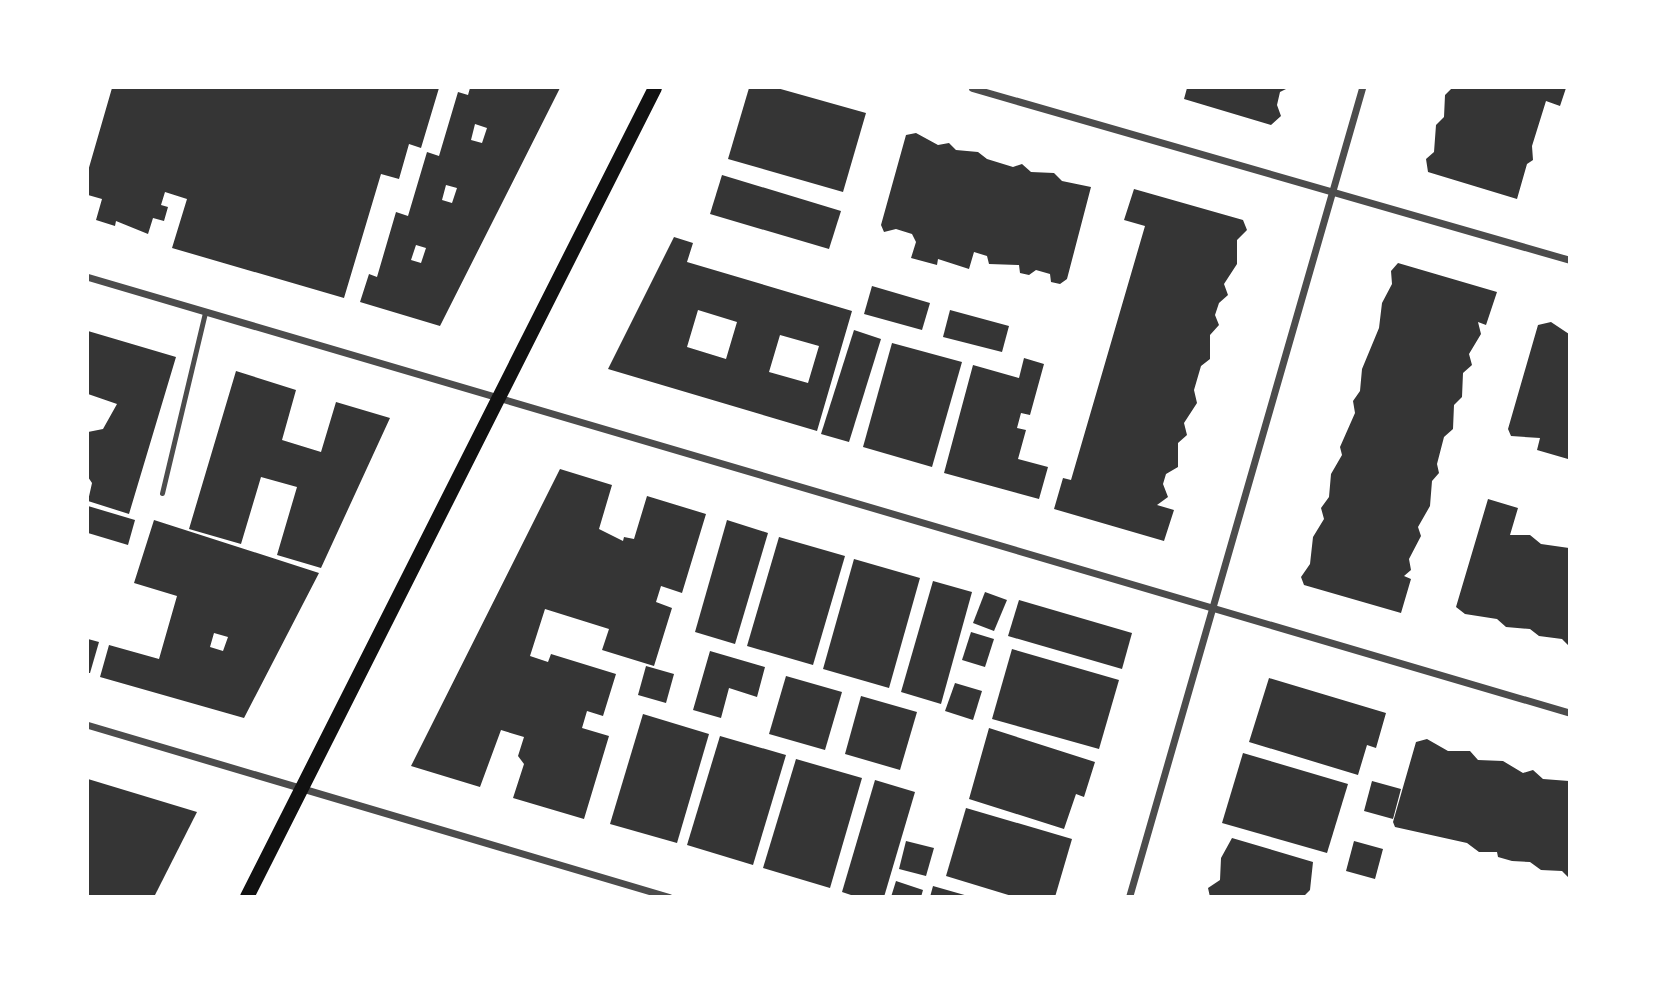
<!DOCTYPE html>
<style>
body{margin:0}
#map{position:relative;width:1657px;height:984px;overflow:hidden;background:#fff;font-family:Jost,sans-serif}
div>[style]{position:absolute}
.building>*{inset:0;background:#353535}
.service>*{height:5px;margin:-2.5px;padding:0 2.5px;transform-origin:2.5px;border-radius:2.5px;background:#4c4c4c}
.minor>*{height:7px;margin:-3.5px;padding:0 3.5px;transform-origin:3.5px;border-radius:3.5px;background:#4c4c4c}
.secondary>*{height:14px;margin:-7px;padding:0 7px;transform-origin:7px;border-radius:7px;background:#111}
span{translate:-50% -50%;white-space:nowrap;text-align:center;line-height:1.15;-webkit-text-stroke:6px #fff;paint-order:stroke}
.frame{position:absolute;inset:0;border:89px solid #fff;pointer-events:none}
</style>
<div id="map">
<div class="building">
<i style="clip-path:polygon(112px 88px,439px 88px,421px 148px,409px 144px,399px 179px,381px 174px,344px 298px,172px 248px,187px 199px,165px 192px,161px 205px,168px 207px,164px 221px,153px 218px,148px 234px,116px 221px,115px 226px,96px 220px,102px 199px,88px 195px,88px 171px)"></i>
<i style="clip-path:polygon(evenodd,470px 88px,560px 88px,440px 326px,360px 302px,369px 274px,377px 277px,396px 212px,408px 216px,427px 152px,439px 156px,458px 92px,468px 95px,470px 88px,475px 124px,487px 128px,482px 143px,471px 140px,475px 124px,470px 88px,446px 185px,457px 188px,452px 203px,442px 200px,446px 185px,470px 88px,416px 245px,426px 248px,421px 263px,411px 260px,416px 245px)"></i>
<i style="clip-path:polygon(749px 88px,777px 88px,866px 113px,843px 192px,728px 159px)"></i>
<i style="clip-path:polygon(1187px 88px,1288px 88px,1280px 92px,1277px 105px,1281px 116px,1271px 125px,1184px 99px)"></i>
<i style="clip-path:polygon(1452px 88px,1566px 88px,1560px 106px,1546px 101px,1532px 146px,1533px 160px,1527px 164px,1517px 199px,1428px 172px,1426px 159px,1434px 152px,1436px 125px,1444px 117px,1445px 95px)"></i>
<i style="clip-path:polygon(916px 133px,938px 145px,949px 143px,956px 150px,978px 152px,987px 159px,1013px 167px,1022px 164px,1031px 172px,1054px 173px,1062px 181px,1091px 187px,1067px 279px,1060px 284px,1051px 282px,1050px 274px,1036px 270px,1029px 275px,1020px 273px,1019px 265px,989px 264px,987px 256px,974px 252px,969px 269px,938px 259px,937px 265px,911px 258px,916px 242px,912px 234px,896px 229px,884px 232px,881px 225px,906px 135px)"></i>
<i style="clip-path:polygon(722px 175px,841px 211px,829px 249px,710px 214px)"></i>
<i style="clip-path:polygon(1134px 189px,1243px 220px,1247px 230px,1237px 240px,1237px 264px,1224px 284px,1228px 295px,1219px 303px,1215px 315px,1219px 325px,1210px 335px,1210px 359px,1201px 366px,1194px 390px,1197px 403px,1184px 423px,1187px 435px,1178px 443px,1178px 467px,1166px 474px,1163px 484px,1168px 497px,1157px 505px,1174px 510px,1164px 541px,1054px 509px,1063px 478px,1071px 480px,1145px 226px,1124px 220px)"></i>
<i style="clip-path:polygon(evenodd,674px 237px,693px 243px,687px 262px,852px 311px,817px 431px,608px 369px,674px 237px,698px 310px,737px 322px,726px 359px,687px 347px,698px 310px,674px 237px,780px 335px,819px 346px,808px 383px,769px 372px,780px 335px)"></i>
<i style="clip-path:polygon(1398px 263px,1497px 292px,1486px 325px,1478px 322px,1481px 334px,1469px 354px,1472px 365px,1463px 373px,1462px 397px,1454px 405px,1453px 429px,1444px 437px,1437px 464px,1439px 473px,1432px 481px,1430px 506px,1418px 527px,1421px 536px,1409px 559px,1411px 570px,1404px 576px,1411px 579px,1401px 613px,1304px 585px,1301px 577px,1310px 564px,1313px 537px,1324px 519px,1321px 508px,1329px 497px,1331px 474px,1342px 455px,1340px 447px,1355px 413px,1353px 401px,1360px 391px,1362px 369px,1379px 328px,1382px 303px,1392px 284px,1391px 271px)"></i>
<i style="clip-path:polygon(872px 286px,930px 303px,922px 330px,864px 314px)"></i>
<i style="clip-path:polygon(950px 310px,1009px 326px,1002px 352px,943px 337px)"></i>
<i style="clip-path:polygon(1551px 322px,1569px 334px,1568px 459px,1537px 450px,1540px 438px,1511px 436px,1508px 429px,1538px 325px)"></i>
<i style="clip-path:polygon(854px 330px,881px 339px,849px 442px,821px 434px)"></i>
<i style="clip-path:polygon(88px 331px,176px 357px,129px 514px,88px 501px,92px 483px,88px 477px,88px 432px,103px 429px,117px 404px,88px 394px)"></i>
<i style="clip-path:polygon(892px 343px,962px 362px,932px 467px,863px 447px)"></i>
<i style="clip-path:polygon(1024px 358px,1044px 364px,1030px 415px,1021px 413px,1017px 428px,1026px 430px,1018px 459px,1048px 467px,1039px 499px,944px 473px,973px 365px,1019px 378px)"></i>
<i style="clip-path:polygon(236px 371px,296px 390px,282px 440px,321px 452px,336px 402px,390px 418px,321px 568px,277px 555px,297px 487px,261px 477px,241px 544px,189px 529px)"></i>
<i style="clip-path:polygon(560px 469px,612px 485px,599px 529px,623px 541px,624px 537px,634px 539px,647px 496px,706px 514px,682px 593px,661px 586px,656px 602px,672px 608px,654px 666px,602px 650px,609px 629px,545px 609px,530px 656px,548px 662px,551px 654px,616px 674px,603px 716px,587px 711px,582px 728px,609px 736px,584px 819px,513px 798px,524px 764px,518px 756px,524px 737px,501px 730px,480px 787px,411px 766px)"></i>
<i style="clip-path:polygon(1488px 499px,1518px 508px,1510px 535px,1530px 535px,1541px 544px,1569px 548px,1569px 646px,1562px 639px,1539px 636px,1530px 629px,1506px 627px,1497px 619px,1465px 614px,1456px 607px)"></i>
<i style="clip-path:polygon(88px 506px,135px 520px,128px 545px,88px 533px)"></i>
<i style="clip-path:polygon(evenodd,154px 520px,319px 573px,244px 718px,100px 677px,109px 645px,159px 659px,177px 596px,134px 583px,154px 520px,214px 633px,228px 637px,223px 651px,210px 647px,214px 633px)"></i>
<i style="clip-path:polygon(727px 520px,768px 533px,735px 644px,695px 632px)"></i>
<i style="clip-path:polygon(779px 537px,845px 556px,813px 665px,747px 646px)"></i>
<i style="clip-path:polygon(854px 559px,920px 578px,889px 688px,823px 669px)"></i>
<i style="clip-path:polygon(933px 581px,972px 592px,941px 704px,901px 692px)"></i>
<i style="clip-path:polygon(985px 592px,1007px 600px,994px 631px,973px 623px)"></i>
<i style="clip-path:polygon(1019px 600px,1132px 633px,1122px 669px,1008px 636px)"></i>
<i style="clip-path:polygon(971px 632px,994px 639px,985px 667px,962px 660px)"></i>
<i style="clip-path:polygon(88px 639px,99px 642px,90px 673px,88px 673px)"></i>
<i style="clip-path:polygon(1012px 649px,1119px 680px,1099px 749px,992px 719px)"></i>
<i style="clip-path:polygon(710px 651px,765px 667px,757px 697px,729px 688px,721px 718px,693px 710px)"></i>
<i style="clip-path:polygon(646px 666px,674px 674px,666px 703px,638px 695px)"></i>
<i style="clip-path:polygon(786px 676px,842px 692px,825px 750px,769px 734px)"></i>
<i style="clip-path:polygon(1269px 678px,1386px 713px,1376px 748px,1367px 745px,1358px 775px,1249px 742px)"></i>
<i style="clip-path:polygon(955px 683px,982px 691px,973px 720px,945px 711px)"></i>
<i style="clip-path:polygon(861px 696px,917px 712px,900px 770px,845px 754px)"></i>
<i style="clip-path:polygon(643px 714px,709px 734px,677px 843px,610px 824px)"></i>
<i style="clip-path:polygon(989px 728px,1095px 762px,1084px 797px,1076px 794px,1064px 829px,969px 799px)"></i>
<i style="clip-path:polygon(720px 736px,786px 755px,753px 865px,687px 845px)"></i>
<i style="clip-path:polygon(1427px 739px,1448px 751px,1470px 751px,1478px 760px,1503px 761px,1523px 773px,1533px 770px,1543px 779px,1569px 781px,1569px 878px,1562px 871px,1541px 870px,1530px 862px,1512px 861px,1498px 857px,1497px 852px,1479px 852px,1467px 843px,1395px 827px,1393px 822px,1416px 742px)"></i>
<i style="clip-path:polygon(1243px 753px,1348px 784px,1327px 853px,1222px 823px)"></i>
<i style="clip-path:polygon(796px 759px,862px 778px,830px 888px,763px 868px)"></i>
<i style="clip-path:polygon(88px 779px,197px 812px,154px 897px,88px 897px)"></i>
<i style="clip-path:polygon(875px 780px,915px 792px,884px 897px,857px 897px,842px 892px)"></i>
<i style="clip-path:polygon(1372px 781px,1401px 789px,1393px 819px,1364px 811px)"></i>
<i style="clip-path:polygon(966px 808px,1072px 839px,1055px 897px,1015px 897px,946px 876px)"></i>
<i style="clip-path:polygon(1232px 838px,1313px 862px,1310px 890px,1303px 897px,1210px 897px,1208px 888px,1220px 880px,1221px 858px)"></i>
<i style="clip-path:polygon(906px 841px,934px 848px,926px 876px,899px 869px)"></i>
<i style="clip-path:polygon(1354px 841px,1383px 849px,1375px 879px,1346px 871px)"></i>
<i style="clip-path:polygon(896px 881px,923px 890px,921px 897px,891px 897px)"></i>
<i style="clip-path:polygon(933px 886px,968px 896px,968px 897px,930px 897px)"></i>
</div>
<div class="service">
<i style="left:162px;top:493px;width:186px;rotate:-76.6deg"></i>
</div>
<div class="minor">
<i style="left:972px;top:88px;width:622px;rotate:16.05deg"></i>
<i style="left:88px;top:277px;width:1545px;rotate:16.39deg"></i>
<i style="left:88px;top:725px;width:606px;rotate:16.49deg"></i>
<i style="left:1129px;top:897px;width:842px;rotate:-73.93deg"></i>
</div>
<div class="secondary">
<i style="left:247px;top:897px;width:906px;rotate:-63.24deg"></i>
</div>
<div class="frame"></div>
</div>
